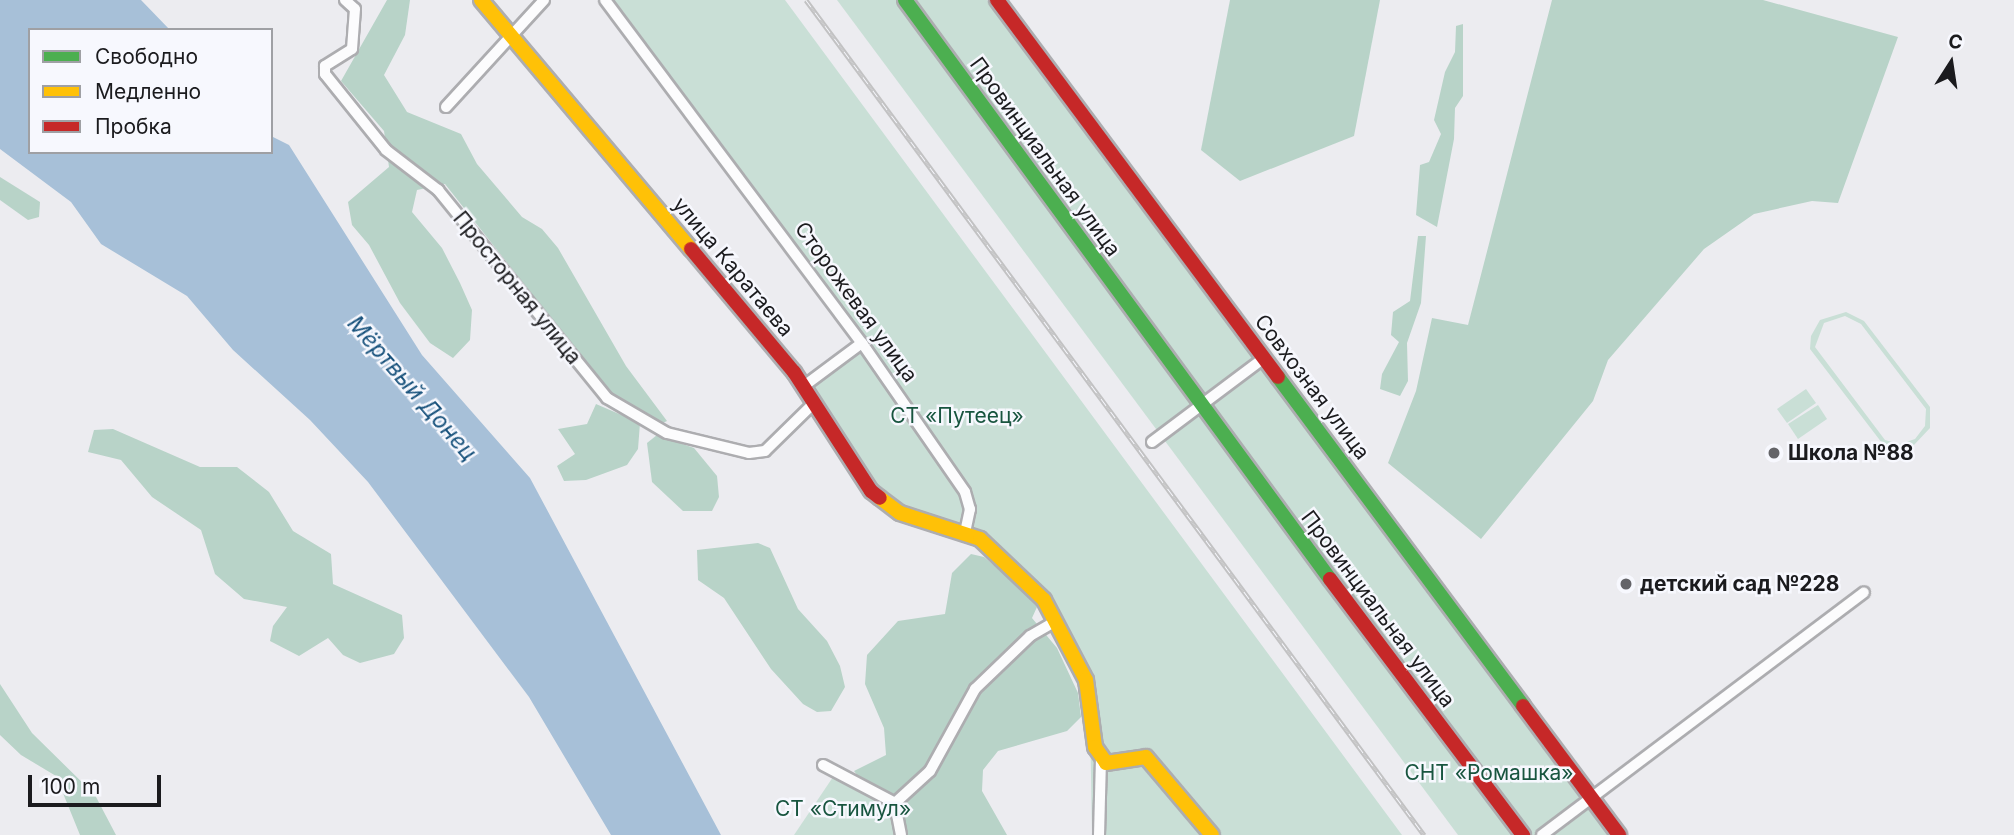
<!DOCTYPE html>
<meta charset="utf-8">
<style>
body{margin:0}
#map{position:relative;width:2014px;height:835px;overflow:hidden;background:#ececf0;font-family:Inter,sans-serif}
div>[style]{position:absolute}
.green>*{inset:0;background:#c9dfd6}
.forest>*{inset:0;background:#b8d3c8}
.water>*{inset:0;background:#a7c0d8}
.roads{filter:drop-shadow(2px 0 #adadb0) drop-shadow(-2px 0 #adadb0) drop-shadow(0 2px #adadb0) drop-shadow(0 -2px #adadb0)}
.street>*{height:10px;margin:-5px;padding:0 5px;transform-origin:5px;border-radius:5px;background:#fcfcfd}
.fast>*{height:14px;margin:-7px;padding:0 7px;transform-origin:7px;border-radius:7px;background:#4caf50}
.slow>*{height:14px;margin:-7px;padding:0 7px;transform-origin:7px;border-radius:7px;background:#ffc107}
.jam>*{height:14px;margin:-7px;padding:0 7px;transform-origin:7px;border-radius:7px;background:#c62828}
.rail>*{height:5px;margin-top:-2.5px;transform-origin:0;background:repeating-linear-gradient(90deg,#f7f8fe 0 8px,#c2c2c3 0 16px);box-sizing:border-box;border-block:2px solid #c2c2c3}
.dots>*{width:19px;height:19px;translate:-50% -50%;box-sizing:border-box;border:4px solid #f7f8fe;border-radius:50%}
span{translate:-50% -50%;white-space:nowrap;text-align:center;line-height:1.15;-webkit-text-stroke:5px #f7f8fe;paint-order:stroke}
.street-label{font-size:21px;color:#1b1b1e}
.park-label{font-size:21px;color:#18553f}
.poi-label{font-size:21px;color:#1b1b1e;font-weight:700}
.left{translate:0 -50%;text-align:left}
.water-label{font-size:23px;color:#18527c;font-style:italic}
.legend{position:absolute;left:28px;top:28px;width:245px;height:126px;box-sizing:border-box;background:#f7f8fe;border:2px solid #9fa0a4;margin:0;padding:9px 12px;list-style:none;font-size:21px;color:#1b1b1e}
.legend li{display:flex;align-items:center;gap:14px;height:35px}
.legend b{width:35px;border:2px solid #9fa0a4}
.north{position:absolute;left:1916px;top:28px;width:70px;height:70px;-webkit-text-stroke:5px #f7f8fe;paint-order:stroke;rotate:12deg;font-size:19px;font-weight:700;line-height:28px;text-align:center;color:#1b1b1e}
.north::after{content:'';display:block;margin:auto;width:24px;height:32px;background:#1b1b1e;clip-path:polygon(50% 0,100% 100%,50% 72%,0 100%)}
.scale{position:absolute;left:28px;top:775px;width:133px;height:32px;box-sizing:border-box;border:4px solid #1b1b1e;border-top:0;padding-left:9px;font-size:21px;line-height:24px;white-space:nowrap;color:#1b1b1e;-webkit-text-stroke:5px #f7f8fe;paint-order:stroke}
</style>
<div id="map">
<div class="green">
<i style="clip-path:polygon(606px 0,785px 0,1402px 835px,1092px 835px,1090px 717px,1083px 689px,1049px 617px,1013px 566px,979px 538px,885px 506px,803px 389px,862px 342px)"></i>
<i style="clip-path:polygon(837px 0,987px 0,1613px 835px,1458px 835px)"></i>
<i style="clip-path:polygon(evenodd,1846px 312px,1864px 321px,1930px 407px,1930px 428px,1913px 446px,1894px 448px,1882px 443px,1810px 349px,1811px 336px,1820px 320px,1846px 312px,1845px 316px,1861px 324px,1926px 409px,1925px 426px,1915px 439px,1900px 444px,1885px 440px,1815px 347px,1824px 323px,1845px 316px)"></i>
<i style="clip-path:polygon(1806px 389px,1816px 403px,1787px 423px,1777px 409px)"></i>
<i style="clip-path:polygon(1818px 405px,1827px 419px,1798px 439px,1788px 424px)"></i>
<i style="clip-path:polygon(835px 774px,902px 811px,904px 835px,794px 835px)"></i>
</div>
<div class="forest">
<i style="clip-path:polygon(387px 0,410px 0,405px 35px,384px 75px,407px 112px,461px 134px,477px 164px,522px 217px,542px 229px,558px 248px,626px 366px,667px 421px,656px 426px,609px 392px,445px 184px,417px 190px,412px 212px,442px 248px,460px 283px,472px 310px,470px 340px,453px 358px,430px 343px,400px 303px,369px 245px,352px 225px,348px 202px,389px 167px,384px 131px,341px 81px)"></i>
<i style="clip-path:polygon(1230px 0,1380px 0,1354px 136px,1240px 181px,1201px 150px)"></i>
<i style="clip-path:polygon(1552px 0,1763px 0,1898px 37px,1838px 203px,1812px 201px,1754px 214px,1704px 249px,1608px 360px,1593px 401px,1481px 539px,1388px 463px,1416px 391px,1432px 318px,1468px 325px)"></i>
<i style="clip-path:polygon(1463px 24px,1463px 96px,1455px 108px,1454px 139px,1437px 227px,1416px 215px,1420px 165px,1429px 162px,1441px 134px,1434px 120px,1445px 72px,1455px 52px,1456px 26px)"></i>
<i style="clip-path:polygon(0 177px,40px 202px,39px 217px,28px 220px,0 200px)"></i>
<i style="clip-path:polygon(1418px 236px,1426px 236px,1421px 303px,1407px 343px,1408px 381px,1400px 396px,1380px 389px,1382px 374px,1399px 342px,1391px 335px,1393px 312px,1410px 301px)"></i>
<i style="clip-path:polygon(596px 404px,640px 423px,638px 449px,627px 465px,586px 480px,564px 481px,557px 466px,575px 454px,558px 429px,587px 424px)"></i>
<i style="clip-path:polygon(113px 429px,200px 467px,237px 467px,269px 492px,293px 531px,331px 554px,333px 584px,402px 615px,404px 638px,394px 654px,360px 663px,343px 655px,328px 638px,299px 656px,270px 641px,273px 626px,287px 607px,244px 599px,215px 574px,201px 530px,152px 497px,121px 460px,88px 452px,94px 430px)"></i>
<i style="clip-path:polygon(657px 435px,694px 448px,717px 476px,719px 497px,712px 511px,683px 511px,652px 482px,647px 443px)"></i>
<i style="clip-path:polygon(758px 543px,770px 548px,798px 609px,827px 641px,840px 666px,845px 687px,831px 711px,817px 712px,803px 704px,771px 669px,724px 598px,698px 580px,697px 550px)"></i>
<i style="clip-path:polygon(971px 554px,984px 557px,1031px 596px,1037px 607px,1032px 618px,1057px 648px,1078px 693px,1081px 717px,1067px 731px,998px 751px,983px 770px,982px 791px,1007px 835px,904px 835px,895px 795px,865px 785px,854px 771px,886px 755px,884px 728px,865px 684px,867px 655px,898px 621px,945px 614px,952px 573px)"></i>
<i style="clip-path:polygon(0 684px,32px 733px,95px 795px,116px 835px,80px 835px,56px 776px,21px 755px,0 735px)"></i>
</div>
<div class="water">
<i style="clip-path:polygon(0 0,141px 0,170px 30px,30px 30px,30px 152px,271px 152px,271px 136px,289px 145px,422px 355px,530px 478px,721px 835px,611px 835px,529px 697px,368px 482px,310px 420px,233px 350px,187px 296px,101px 244px,71px 202px,0 149px)"></i>
</div>
<div class="roads">
<div class="street">
<i style="left:345px;top:0;width:13px;rotate:42deg"></i>
<i style="left:355px;top:9px;width:40px;rotate:94.3deg"></i>
<i style="left:352px;top:49px;width:32px;rotate:148deg"></i>
<i style="left:325px;top:66px;width:8px;rotate:90deg"></i>
<i style="left:325px;top:74px;width:97px;rotate:51.2deg"></i>
<i style="left:386px;top:150px;width:66px;rotate:37.6deg"></i>
<i style="left:438px;top:190px;width:268px;rotate:50.9deg"></i>
<i style="left:607px;top:398px;width:69px;rotate:30.3deg"></i>
<i style="left:667px;top:433px;width:84px;rotate:13.7deg"></i>
<i style="left:749px;top:453px;width:16px;rotate:-7deg"></i>
<i style="left:765px;top:451px;width:70px;rotate:-44.4deg"></i>
<i style="left:605px;top:0;width:429px;rotate:53.2deg"></i>
<i style="left:862px;top:343px;width:181px;rotate:55.3deg"></i>
<i style="left:965px;top:492px;width:18px;rotate:74deg"></i>
<i style="left:970px;top:509px;width:24px;rotate:102deg"></i>
<i style="left:446px;top:107px;width:145px;rotate:-47.5deg"></i>
<i style="left:804px;top:386px;width:72px;rotate:-36.6deg"></i>
<i style="left:1152px;top:442px;width:140px;rotate:-36.9deg"></i>
<i style="left:823px;top:765px;width:81px;rotate:27.8deg"></i>
<i style="left:901px;top:835px;width:33px;rotate:-101deg"></i>
<i style="left:895px;top:803px;width:47px;rotate:-42.4deg"></i>
<i style="left:930px;top:771px;width:94px;rotate:-61.2deg"></i>
<i style="left:975px;top:689px;width:76px;rotate:-43.9deg"></i>
<i style="left:1030px;top:636px;width:30px;rotate:-30deg"></i>
<i style="left:1099px;top:835px;width:77px;rotate:-88.5deg"></i>
<i style="left:1542px;top:835px;width:403px;rotate:-37deg"></i>
</div>
<div class="fast">
<i style="left:905px;top:0;width:718px;rotate:53.72deg"></i>
<i style="left:1278px;top:377px;width:410px;rotate:53.3deg"></i>
</div>
<div class="slow">
<i style="left:481px;top:0;width:326px;rotate:49.9deg"></i>
<i style="left:880px;top:498px;width:25px;rotate:37deg"></i>
<i style="left:900px;top:513px;width:84px;rotate:18deg"></i>
<i style="left:980px;top:539px;width:88px;rotate:43.6deg"></i>
<i style="left:1044px;top:600px;width:90px;rotate:62.3deg"></i>
<i style="left:1086px;top:680px;width:68px;rotate:82.3deg"></i>
<i style="left:1095px;top:747px;width:19px;rotate:55deg"></i>
<i style="left:1106px;top:763px;width:40px;rotate:-8.5deg"></i>
<i style="left:1146px;top:757px;width:102px;rotate:49.8deg"></i>
</div>
<div class="jam">
<i style="left:997px;top:0;width:470px;rotate:53.3deg"></i>
<i style="left:691px;top:249px;width:160px;rotate:50.1deg"></i>
<i style="left:794px;top:372px;width:142px;rotate:57.1deg"></i>
<i style="left:871px;top:491px;width:11px;rotate:38deg"></i>
<i style="left:1330px;top:579px;width:321px;rotate:53deg"></i>
<i style="left:1523px;top:706px;width:161px;rotate:53.3deg"></i>
</div>
</div>
<div class="rail">
<i style="left:806px;top:0;width:1039px;rotate:53.49deg"></i>
</div>
<div class="dots">
<i style="left:1774px;top:453px;background:#646468"></i>
<i style="left:1626px;top:584px;background:#646468"></i>
</div>
<div class="street-label">
<span style="left:1045px;top:157px;rotate:54deg">Провинциальная улица</span>
<span style="left:733px;top:267px;rotate:50deg">улица Каратаева</span>
<span style="left:517px;top:288px;rotate:51deg">Просторная улица</span>
<span style="left:856px;top:302px;rotate:54deg">Сторожевая улица</span>
<span style="left:1312px;top:387px;rotate:53deg">Совхозная улица</span>
<span style="left:1378px;top:609px;rotate:53deg">Провинциальная улица</span>
</div>
<div class="park-label">
<span style="left:957px;top:416px">СТ «Путеец»</span>
<span style="left:1489px;top:773px">СНТ «Ромашка»</span>
<span style="left:843px;top:809px">СТ «Стимул»</span>
</div>
<div class="poi-label">
<span class="left" style="left:1788px;top:453px">Школа №88</span>
<span class="left" style="left:1640px;top:584px">детский сад №228</span>
</div>
<div class="water-label">
<span style="left:412px;top:388px;rotate:49deg">Мёртвый Донец</span>
</div>
<ul class="legend">
<li><b style="height:9px;background:#4caf50"></b>Свободно</li>
<li><b style="height:9px;background:#ffc107"></b>Медленно</li>
<li><b style="height:9px;background:#c62828"></b>Пробка</li>
</ul>
<div class="north">С</div>
<div class="scale">100 m</div>
</div>
